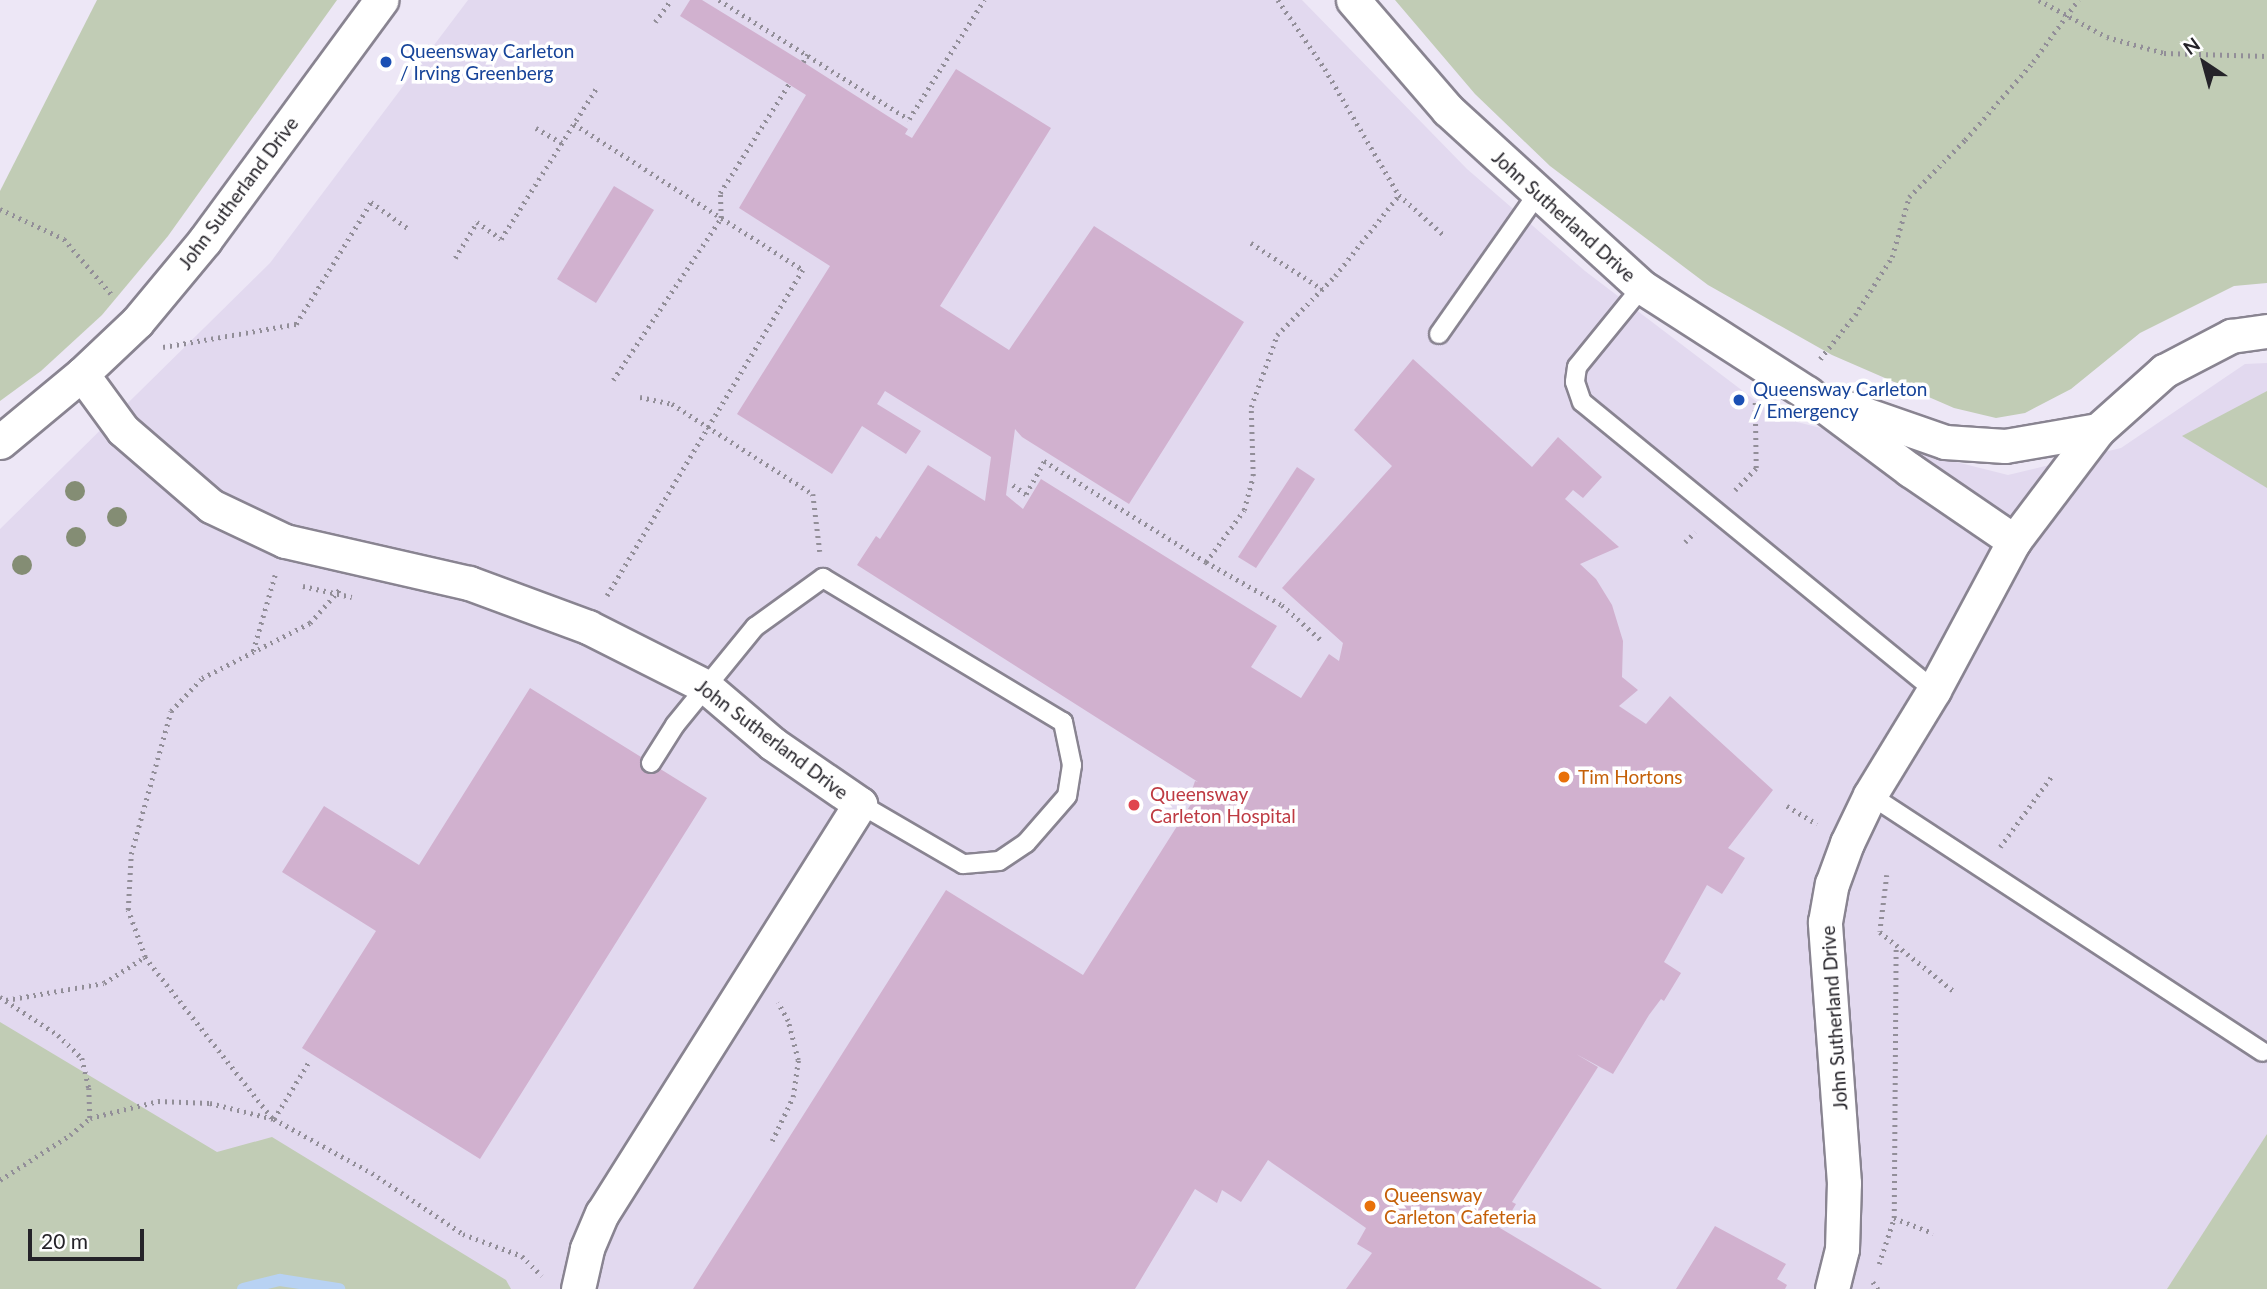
<!DOCTYPE html>
<style>
body{margin:0}
#map{position:relative;width:2267px;height:1289px;overflow:hidden;background:#ede7f6;font-family:Lato,sans-serif}
div>[style]{position:absolute}
.built>*{inset:0;background:#e2d9ef}
.green>*{inset:0;background:#c1ccb5}
.stream>*{height:12px;margin:-6px;padding:0 6px;transform-origin:6px;border-radius:6px;background:#b8d2f3}
.building>*{inset:0;background:#d1b1cf}
.path>*{height:4.5px;margin-top:-2.25px;transform-origin:0;background:repeating-linear-gradient(90deg,#928e98 0 2px,transparent 0 7px)}
.roads{filter:drop-shadow(2px 0 #898491) drop-shadow(-2px 0 #898491) drop-shadow(0 2px #898491) drop-shadow(0 -2px #898491)}
.service>*{height:18px;margin:-9px;padding:0 9px;transform-origin:9px;border-radius:9px;background:#fff}
.minor>*{height:33px;margin:-16.5px;padding:0 16.5px;transform-origin:16.5px;border-radius:16.5px;background:#fff}
.trees>*{width:20px;height:20px;margin:-10px;border-radius:50%;background:#848d74}
.dots>*{width:19px;height:19px;translate:-50% -50%;box-sizing:border-box;border:4px solid #fff;border-radius:50%}
span{translate:-50% -50%;white-space:nowrap;text-align:center;line-height:1.15;-webkit-text-stroke:7px #fff;paint-order:stroke}
.transit-label{font-size:19px;color:#164399}
.left{translate:0 -50%;text-align:left}
.street-label{font-size:19px;color:#252329}
.food-label{font-size:19px;color:#c56008}
.health-label{font-size:19px;color:#be3a42}
.north{position:absolute;left:2169px;top:28px;width:70px;height:70px;-webkit-text-stroke:5px #fff;paint-order:stroke;rotate:324deg;font-size:19px;font-weight:700;line-height:28px;text-align:center;color:#252329}
.north::after{content:'';display:block;margin:auto;width:24px;height:32px;background:#252329;clip-path:polygon(50% 0,100% 100%,50% 72%,0 100%)}
.scale{position:absolute;left:28px;top:1229px;width:116px;height:32px;box-sizing:border-box;border:4px solid #252329;border-top:0;padding-left:9px;font-size:21px;line-height:24px;white-space:nowrap;color:#252329;-webkit-text-stroke:5px #fff;paint-order:stroke}
</style>
<div id="map">
<div class="built">
<i style="clip-path:polygon(468px 0,1302px 0,1467px 169px,1585px 271px,1777px 417px,2008px 475px,2121px 448px,2245px 364px,2267px 363px,2267px 1273px,2257px 1289px,338px 1289px,0 1082px,0 529px,270px 263px)"></i>
</div>
<div class="green">
<i style="clip-path:polygon(97px 0,337px 0,168px 236px,102px 315px,41px 371px,0 401px,0 191px)"></i>
<i style="clip-path:polygon(1395px 0,2267px 0,2267px 283px,2234px 286px,2140px 333px,2071px 389px,2025px 413px,1996px 418px,1954px 408px,1832px 355px,1708px 285px,1550px 166px,1475px 94px)"></i>
<i style="clip-path:polygon(2267px 391px,2267px 488px,2182px 436px)"></i>
<i style="clip-path:polygon(0 1022px,217px 1152px,272px 1137px,506px 1280px,511px 1289px,0 1289px)"></i>
<i style="clip-path:polygon(2267px 1134px,2267px 1289px,2167px 1289px)"></i>
</div>
<div class="stream">
<i style="left:243px;top:1289px;width:38px;rotate:-14deg"></i>
<i style="left:280px;top:1280px;width:60px;rotate:8.7deg"></i>
</div>
<div class="building">
<i style="clip-path:polygon(690px 0,702px 0,803px 62px,908px 129px,905px 134px,912px 138px,956px 69px,1051px 128px,940px 306px,1009px 350px,1094px 226px,1244px 322px,1129px 504px,1022px 437px,1015px 429px,1006px 495px,1023px 509px,1041px 479px,1277px 626px,1251px 667px,1301px 698px,1329px 654px,1339px 661px,1343px 643px,1282px 588px,1392px 466px,1354px 430px,1413px 359px,1532px 467px,1558px 437px,1602px 477px,1583px 498px,1573px 490px,1565px 499px,1619px 547px,1580px 564px,1596px 579px,1612px 605px,1623px 641px,1622px 677px,1638px 690px,1619px 706px,1646px 724px,1670px 696px,1773px 790px,1728px 848px,1745px 858px,1722px 894px,1707px 885px,1664px 962px,1681px 973px,1664px 1001px,1661px 999px,1649px 1015px,1613px 1074px,1576px 1054px,1598px 1067px,1512px 1202px,1516px 1204px,1507px 1219px,1501px 1216px,1495px 1225px,1602px 1289px,1346px 1289px,1372px 1253px,1357px 1244px,1366px 1228px,1268px 1160px,1241px 1202px,1222px 1190px,1217px 1203px,1195px 1189px,1135px 1289px,693px 1289px,946px 890px,1083px 975px,1198px 793px,1192px 790px,1195px 781px,1198px 782px,857px 565px,876px 536px,880px 539px,928px 465px,985px 501px,991px 457px,885px 391px,877px 404px,921px 431px,906px 454px,862px 426px,832px 474px,737px 414px,830px 266px,739px 208px,806px 95px,680px 16px)"></i>
<i style="clip-path:polygon(614px 186px,654px 210px,596px 303px,557px 279px)"></i>
<i style="clip-path:polygon(1297px 467px,1315px 479px,1256px 568px,1238px 557px)"></i>
<i style="clip-path:polygon(530px 688px,707px 798px,480px 1159px,302px 1048px,376px 931px,282px 872px,324px 806px,419px 865px)"></i>
<i style="clip-path:polygon(1715px 1226px,1786px 1264px,1777px 1279px,1787px 1285px,1785px 1289px,1676px 1289px)"></i>
</div>
<div class="path">
<i style="left:719px;top:0;width:224px;rotate:32.1deg"></i>
<i style="left:909px;top:119px;width:141px;rotate:-57.8deg"></i>
<i style="left:1278px;top:0;width:83px;rotate:55.7deg"></i>
<i style="left:1325px;top:69px;width:146px;rotate:59.6deg"></i>
<i style="left:1399px;top:195px;width:63px;rotate:41.8deg"></i>
<i style="left:2039px;top:0;width:77px;rotate:28.6deg"></i>
<i style="left:2107px;top:37px;width:59px;rotate:15.7deg"></i>
<i style="left:2164px;top:53px;width:103px;rotate:1.7deg"></i>
<i style="left:655px;top:22px;width:27px;rotate:-54deg"></i>
<i style="left:803px;top:62px;width:9px;rotate:-58deg"></i>
<i style="left:574px;top:124px;width:272px;rotate:32.5deg"></i>
<i style="left:803px;top:270px;width:380px;rotate:121deg"></i>
<i style="left:536px;top:128px;width:30px;rotate:30deg"></i>
<i style="left:0;top:209px;width:71px;rotate:25.1deg"></i>
<i style="left:64px;top:239px;width:75px;rotate:49.3deg"></i>
<i style="left:1251px;top:243px;width:85px;rotate:32.9deg"></i>
<i style="left:455px;top:258px;width:42px;rotate:-58.6deg"></i>
<i style="left:477px;top:222px;width:29px;rotate:35deg"></i>
<i style="left:501px;top:239px;width:178px;rotate:-57.7deg"></i>
<i style="left:163px;top:347px;width:135px;rotate:-9.8deg"></i>
<i style="left:296px;top:324px;width:143px;rotate:-58.4deg"></i>
<i style="left:371px;top:202px;width:47px;rotate:35.4deg"></i>
<i style="left:1820px;top:359px;width:56px;rotate:-51.5deg"></i>
<i style="left:1855px;top:315px;width:69px;rotate:-57.5deg"></i>
<i style="left:1892px;top:257px;width:62px;rotate:-74.2deg"></i>
<i style="left:1909px;top:197px;width:80px;rotate:-45.5deg"></i>
<i style="left:1965px;top:140px;width:103px;rotate:-48.9deg"></i>
<i style="left:2033px;top:62px;width:77px;rotate:-54deg"></i>
<i style="left:613px;top:380px;width:195px;rotate:-56.3deg"></i>
<i style="left:721px;top:218px;width:25px;rotate:-92deg"></i>
<i style="left:720px;top:193px;width:129px;rotate:-57.7deg"></i>
<i style="left:640px;top:397px;width:33px;rotate:12deg"></i>
<i style="left:672px;top:404px;width:167px;rotate:32.6deg"></i>
<i style="left:813px;top:494px;width:58px;rotate:83.1deg"></i>
<i style="left:1013px;top:485px;width:16px;rotate:35deg"></i>
<i style="left:1026px;top:494px;width:38px;rotate:-61deg"></i>
<i style="left:1044px;top:461px;width:191px;rotate:31.9deg"></i>
<i style="left:1206px;top:562px;width:87px;rotate:29.5deg"></i>
<i style="left:1282px;top:605px;width:52px;rotate:41.9deg"></i>
<i style="left:1735px;top:490px;width:30px;rotate:-46deg"></i>
<i style="left:1756px;top:468px;width:66px;rotate:-90.9deg"></i>
<i style="left:1685px;top:542px;width:14px;rotate:-45deg"></i>
<i style="left:1206px;top:562px;width:64px;rotate:-53.8deg"></i>
<i style="left:1244px;top:510px;width:35px;rotate:-75deg"></i>
<i style="left:1253px;top:476px;width:69px;rotate:-91.7deg"></i>
<i style="left:1251px;top:407px;width:77px;rotate:-70.1deg"></i>
<i style="left:1277px;top:335px;width:83px;rotate:-45.5deg"></i>
<i style="left:1335px;top:276px;width:103px;rotate:-51.7deg"></i>
<i style="left:303px;top:586px;width:50px;rotate:12.7deg"></i>
<i style="left:253px;top:651px;width:79px;rotate:-73.9deg"></i>
<i style="left:1787px;top:806px;width:35px;rotate:31deg"></i>
<i style="left:2000px;top:847px;width:87px;rotate:-53.9deg"></i>
<i style="left:1887px;top:875px;width:57px;rotate:97deg"></i>
<i style="left:1880px;top:932px;width:96px;rotate:38.7deg"></i>
<i style="left:145px;top:957px;width:206px;rotate:51.7deg"></i>
<i style="left:0;top:997px;width:69px;rotate:33.2deg"></i>
<i style="left:58px;top:1035px;width:33px;rotate:44deg"></i>
<i style="left:82px;top:1058px;width:31px;rotate:77deg"></i>
<i style="left:89px;top:1088px;width:30px;rotate:88deg"></i>
<i style="left:6px;top:1000px;width:99px;rotate:-9.8deg"></i>
<i style="left:104px;top:983px;width:49px;rotate:-32.4deg"></i>
<i style="left:145px;top:957px;width:50px;rotate:-109.9deg"></i>
<i style="left:128px;top:910px;width:56px;rotate:-86.9deg"></i>
<i style="left:131px;top:854px;width:148px;rotate:-74.4deg"></i>
<i style="left:171px;top:711px;width:45px;rotate:-46.8deg"></i>
<i style="left:202px;top:678px;width:121px;rotate:-27deg"></i>
<i style="left:310px;top:623px;width:45px;rotate:-48.6deg"></i>
<i style="left:274px;top:1119px;width:66px;rotate:-58.7deg"></i>
<i style="left:772px;top:1141px;width:49px;rotate:-64.5deg"></i>
<i style="left:793px;top:1097px;width:37px;rotate:-82deg"></i>
<i style="left:798px;top:1060px;width:40px;rotate:-104.4deg"></i>
<i style="left:788px;top:1021px;width:21px;rotate:-119deg"></i>
<i style="left:0;top:1180px;width:83px;rotate:-32.7deg"></i>
<i style="left:70px;top:1135px;width:26px;rotate:-40deg"></i>
<i style="left:90px;top:1118px;width:70px;rotate:-14deg"></i>
<i style="left:158px;top:1101px;width:52px;rotate:2.2deg"></i>
<i style="left:210px;top:1103px;width:66px;rotate:14deg"></i>
<i style="left:274px;top:1119px;width:112px;rotate:28.9deg"></i>
<i style="left:372px;top:1173px;width:110px;rotate:33.8deg"></i>
<i style="left:463px;top:1234px;width:63px;rotate:20.4deg"></i>
<i style="left:522px;top:1256px;width:28px;rotate:45deg"></i>
<i style="left:1894px;top:1218px;width:42px;rotate:21deg"></i>
<i style="left:1879px;top:1264px;width:48px;rotate:-71.9deg"></i>
<i style="left:1894px;top:1218px;width:272px;rotate:-89.6deg"></i>
<i style="left:1873px;top:1282px;width:9px;rotate:54deg"></i>
</div>
<div class="roads">
<div class="service">
<i style="left:1642px;top:287px;width:103px;rotate:129.1deg"></i>
<i style="left:1577px;top:367px;width:15px;rotate:98deg"></i>
<i style="left:1575px;top:382px;width:21px;rotate:71deg"></i>
<i style="left:1582px;top:402px;width:455px;rotate:39.3deg"></i>
<i style="left:1439px;top:334px;width:172px;rotate:-54.9deg"></i>
<i style="left:651px;top:763px;width:45px;rotate:-57.7deg"></i>
<i style="left:675px;top:725px;width:127px;rotate:-50.8deg"></i>
<i style="left:755px;top:627px;width:84px;rotate:-35.8deg"></i>
<i style="left:823px;top:578px;width:280px;rotate:31deg"></i>
<i style="left:1063px;top:722px;width:44px;rotate:78.2deg"></i>
<i style="left:1072px;top:765px;width:31px;rotate:99deg"></i>
<i style="left:1067px;top:796px;width:62px;rotate:131.1deg"></i>
<i style="left:1026px;top:843px;width:32px;rotate:146deg"></i>
<i style="left:999px;top:861px;width:36px;rotate:175deg"></i>
<i style="left:963px;top:864px;width:119px;rotate:-149.8deg"></i>
<i style="left:1870px;top:795px;width:469px;rotate:33.2deg"></i>
</div>
<div class="minor">
<i style="left:1353px;top:0;width:145px;rotate:49.2deg"></i>
<i style="left:1448px;top:110px;width:263px;rotate:42.4deg"></i>
<i style="left:1642px;top:287px;width:196px;rotate:32.7deg"></i>
<i style="left:1807px;top:393px;width:129px;rotate:36.8deg"></i>
<i style="left:1910px;top:470px;width:126px;rotate:34.3deg"></i>
<i style="left:82px;top:374px;width:69px;rotate:53.8deg"></i>
<i style="left:123px;top:430px;width:116px;rotate:40.8deg"></i>
<i style="left:211px;top:506px;width:82px;rotate:25.3deg"></i>
<i style="left:285px;top:541px;width:189px;rotate:12.9deg"></i>
<i style="left:469px;top:583px;width:127px;rotate:20.3deg"></i>
<i style="left:588px;top:627px;width:131px;rotate:26.8deg"></i>
<i style="left:705px;top:686px;width:89px;rotate:40.5deg"></i>
<i style="left:773px;top:744px;width:106px;rotate:34.6deg"></i>
<i style="left:860px;top:804px;width:484px;rotate:122.2deg"></i>
<i style="left:602px;top:1213px;width:39px;rotate:113deg"></i>
<i style="left:587px;top:1249px;width:41px;rotate:102.7deg"></i>
<i style="left:1839px;top:405px;width:112px;rotate:19.2deg"></i>
<i style="left:1945px;top:442px;width:60px;rotate:3.8deg"></i>
<i style="left:2005px;top:446px;width:94px;rotate:-9.8deg"></i>
<i style="left:0;top:442px;width:107px;rotate:-39.7deg"></i>
<i style="left:82px;top:374px;width:76px;rotate:-43.4deg"></i>
<i style="left:137px;top:322px;width:107px;rotate:-50.3deg"></i>
<i style="left:205px;top:240px;width:298px;rotate:-53.7deg"></i>
<i style="left:1832px;top:1289px;width:41px;rotate:-76deg"></i>
<i style="left:1842px;top:1249px;width:66px;rotate:-88.3deg"></i>
<i style="left:1844px;top:1183px;width:262px;rotate:-94.2deg"></i>
<i style="left:1825px;top:922px;width:39px;rotate:-80deg"></i>
<i style="left:1832px;top:884px;width:44px;rotate:-69.9deg"></i>
<i style="left:1847px;top:843px;width:53px;rotate:-64.4deg"></i>
<i style="left:1870px;top:795px;width:123px;rotate:-58.6deg"></i>
<i style="left:1934px;top:690px;width:169px;rotate:-61.8deg"></i>
<i style="left:2014px;top:541px;width:139px;rotate:-52.9deg"></i>
<i style="left:2098px;top:430px;width:89px;rotate:-41.8deg"></i>
<i style="left:2164px;top:371px;width:76px;rotate:-27.6deg"></i>
<i style="left:2231px;top:336px;width:36px;rotate:-8deg"></i>
</div>
</div>
<div class="trees">
<i style="left:75px;top:491px"></i>
<i style="left:117px;top:517px"></i>
<i style="left:76px;top:537px"></i>
<i style="left:22px;top:565px"></i>
</div>
<div class="dots">
<i style="left:386px;top:62px;background:#1a4fb4"></i>
<i style="left:1739px;top:400px;background:#1a4fb4"></i>
<i style="left:1564px;top:777px;background:#e8710a"></i>
<i style="left:1134px;top:805px;background:#e0444e"></i>
<i style="left:1370px;top:1206px;background:#e8710a"></i>
</div>
<div class="transit-label">
<span class="left" style="left:400px;top:62px">Queensway Carleton<br>/ Irving Greenberg</span>
<span class="left" style="left:1753px;top:400px">Queensway Carleton<br>/ Emergency</span>
</div>
<div class="street-label">
<span style="left:238px;top:193px;rotate:-53deg">John Sutherland Drive</span>
<span style="left:1564px;top:216px;rotate:42deg">John Sutherland Drive</span>
<span style="left:772px;top:739px;rotate:37deg">John Sutherland Drive</span>
<span style="left:1834px;top:1018px;rotate:-94deg">John Sutherland Drive</span>
</div>
<div class="food-label">
<span class="left" style="left:1578px;top:777px">Tim Hortons</span>
<span class="left" style="left:1384px;top:1206px">Queensway<br>Carleton Cafeteria</span>
</div>
<div class="health-label">
<span class="left" style="left:1150px;top:805px">Queensway<br>Carleton Hospital</span>
</div>
<div class="north">N</div>
<div class="scale">20 m</div>
</div>
